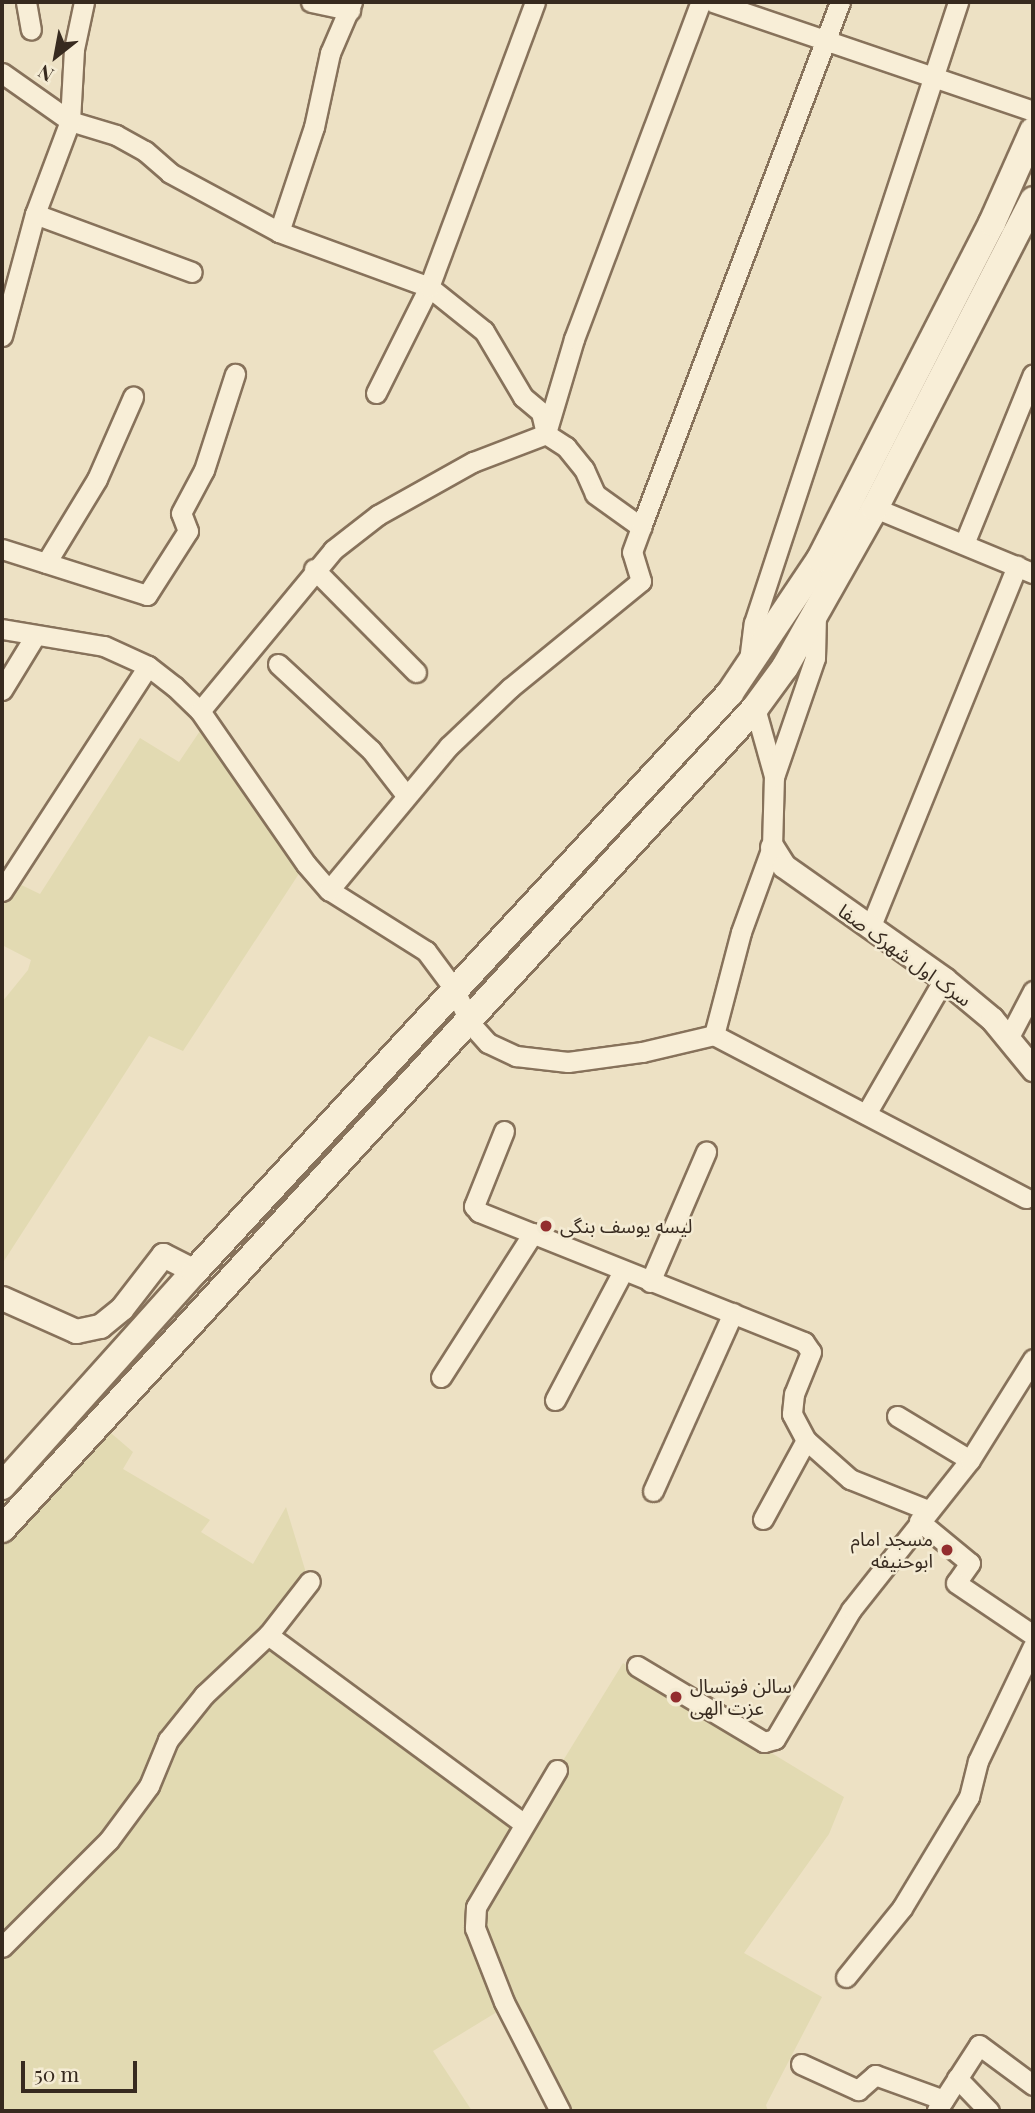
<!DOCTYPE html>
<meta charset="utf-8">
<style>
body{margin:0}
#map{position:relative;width:1035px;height:2113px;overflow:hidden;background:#ede1c4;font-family:"Playfair Display","Noto Sans Arabic",serif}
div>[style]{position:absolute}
.farmland>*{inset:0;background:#e2dab2}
.roads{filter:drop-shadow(2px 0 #87725b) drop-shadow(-2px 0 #87725b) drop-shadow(0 2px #87725b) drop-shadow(0 -2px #87725b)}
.minor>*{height:19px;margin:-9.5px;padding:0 9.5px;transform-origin:9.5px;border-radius:9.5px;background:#f8eed7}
.tertiary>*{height:23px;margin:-11.5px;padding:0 11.5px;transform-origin:11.5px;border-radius:11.5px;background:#f8eed7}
.secondary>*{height:26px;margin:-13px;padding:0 13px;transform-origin:13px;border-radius:13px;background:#f8eed7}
.dots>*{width:19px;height:19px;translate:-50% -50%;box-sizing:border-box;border:4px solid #f4ebd3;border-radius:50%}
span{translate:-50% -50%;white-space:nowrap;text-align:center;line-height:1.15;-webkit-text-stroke:5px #f4ebd3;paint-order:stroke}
.street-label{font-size:19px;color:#372a1f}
.poi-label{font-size:19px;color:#372a1f}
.left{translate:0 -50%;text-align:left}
.right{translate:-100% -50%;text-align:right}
.frame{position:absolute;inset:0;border:4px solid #372a1f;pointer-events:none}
.north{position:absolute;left:21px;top:21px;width:70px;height:70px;-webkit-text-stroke:5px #f4ebd3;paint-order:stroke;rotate:211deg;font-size:19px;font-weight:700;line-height:28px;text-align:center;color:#372a1f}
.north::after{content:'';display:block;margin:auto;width:24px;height:32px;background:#372a1f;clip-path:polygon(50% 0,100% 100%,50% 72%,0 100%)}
.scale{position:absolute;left:21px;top:2061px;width:116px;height:32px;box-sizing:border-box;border:4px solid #372a1f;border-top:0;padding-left:9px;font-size:21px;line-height:24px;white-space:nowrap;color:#372a1f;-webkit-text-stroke:5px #f4ebd3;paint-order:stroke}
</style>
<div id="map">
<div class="farmland">
<i style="clip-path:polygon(204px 725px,302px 869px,183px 1051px,149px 1036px,2px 1264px,2px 1002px,28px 970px,31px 960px,2px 945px,2px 893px,11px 880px,40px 894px,140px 738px,179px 762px)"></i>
<i style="clip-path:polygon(69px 1397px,133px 1452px,123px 1469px,210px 1520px,201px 1532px,253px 1564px,286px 1507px,307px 1576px,261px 1636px,526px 1821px,623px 1663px,844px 1797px,829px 1834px,744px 1953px,822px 1997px,766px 2105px,768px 2111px,566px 2111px,510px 2004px,433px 2051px,472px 2111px,2px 2111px,2px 1464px)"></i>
</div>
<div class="roads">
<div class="minor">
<i style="left:26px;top:2px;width:28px;rotate:80deg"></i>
<i style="left:311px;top:2px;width:40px;rotate:12deg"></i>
<i style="left:713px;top:2px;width:338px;rotate:18.8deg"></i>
<i style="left:2px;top:73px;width:83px;rotate:35.2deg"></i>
<i style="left:70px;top:121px;width:48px;rotate:16.9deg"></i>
<i style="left:116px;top:135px;width:33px;rotate:29deg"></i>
<i style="left:145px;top:151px;width:33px;rotate:41deg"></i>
<i style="left:170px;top:173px;width:124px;rotate:28.4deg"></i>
<i style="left:279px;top:232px;width:160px;rotate:20.1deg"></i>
<i style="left:429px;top:287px;width:70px;rotate:38.7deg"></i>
<i style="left:484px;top:331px;width:77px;rotate:59.4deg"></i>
<i style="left:523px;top:397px;width:23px;rotate:40deg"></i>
<i style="left:541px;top:412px;width:23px;rotate:77deg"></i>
<i style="left:546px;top:434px;width:24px;rotate:33deg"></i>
<i style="left:566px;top:447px;width:28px;rotate:51deg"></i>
<i style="left:584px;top:469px;width:27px;rotate:66deg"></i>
<i style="left:595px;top:494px;width:57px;rotate:35.7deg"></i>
<i style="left:35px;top:214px;width:167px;rotate:20.3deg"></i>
<i style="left:279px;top:232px;width:111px;rotate:-71.6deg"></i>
<i style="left:314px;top:127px;width:76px;rotate:-77.8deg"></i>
<i style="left:330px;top:53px;width:56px;rotate:-66.7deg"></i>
<i style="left:2px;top:336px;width:126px;rotate:-74.9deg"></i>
<i style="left:35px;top:214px;width:99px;rotate:-69.4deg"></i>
<i style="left:70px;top:121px;width:72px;rotate:-86.8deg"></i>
<i style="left:74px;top:49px;width:48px;rotate:-78deg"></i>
<i style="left:376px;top:393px;width:119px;rotate:-63.4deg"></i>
<i style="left:429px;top:287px;width:304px;rotate:-69.6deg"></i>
<i style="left:546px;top:433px;width:98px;rotate:-73.4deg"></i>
<i style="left:574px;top:339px;width:360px;rotate:-69.4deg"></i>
<i style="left:875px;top:508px;width:171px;rotate:22.4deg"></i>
<i style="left:964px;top:544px;width:183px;rotate:-67.9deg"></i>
<i style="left:2px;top:549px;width:152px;rotate:17.6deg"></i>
<i style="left:147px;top:595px;width:76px;rotate:-57.4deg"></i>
<i style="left:188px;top:531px;width:19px;rotate:-111deg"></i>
<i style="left:181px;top:513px;width:49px;rotate:-61.9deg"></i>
<i style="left:204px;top:470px;width:101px;rotate:-72.1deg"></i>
<i style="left:46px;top:563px;width:98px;rotate:-58.7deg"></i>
<i style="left:97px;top:479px;width:90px;rotate:-66.3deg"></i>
<i style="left:314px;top:569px;width:145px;rotate:45.3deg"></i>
<i style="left:2px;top:629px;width:103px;rotate:9.5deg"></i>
<i style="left:104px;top:646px;width:48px;rotate:24.4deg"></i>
<i style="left:148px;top:666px;width:33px;rotate:38deg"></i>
<i style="left:174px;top:686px;width:36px;rotate:44deg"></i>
<i style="left:200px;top:711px;width:186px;rotate:55.3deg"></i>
<i style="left:306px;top:864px;width:35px;rotate:49deg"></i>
<i style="left:329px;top:890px;width:115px;rotate:32.2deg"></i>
<i style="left:426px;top:951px;width:49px;rotate:53.4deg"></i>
<i style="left:455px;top:990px;width:35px;rotate:66deg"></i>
<i style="left:469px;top:1022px;width:28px;rotate:48deg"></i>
<i style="left:488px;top:1043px;width:31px;rotate:25deg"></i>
<i style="left:516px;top:1056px;width:52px;rotate:6.6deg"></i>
<i style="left:568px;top:1062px;width:75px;rotate:-7.7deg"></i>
<i style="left:642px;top:1052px;width:74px;rotate:-13.3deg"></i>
<i style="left:714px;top:1035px;width:352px;rotate:27.6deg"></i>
<i style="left:749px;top:661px;width:38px;rotate:-83deg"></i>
<i style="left:754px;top:623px;width:654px;rotate:-71.81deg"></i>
<i style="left:278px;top:664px;width:127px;rotate:42.8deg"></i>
<i style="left:371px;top:750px;width:56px;rotate:52.3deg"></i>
<i style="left:2px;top:690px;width:63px;rotate:-58.6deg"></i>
<i style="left:755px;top:708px;width:71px;rotate:74.4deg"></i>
<i style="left:200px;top:711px;width:209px;rotate:-50.4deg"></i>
<i style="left:333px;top:550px;width:57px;rotate:-37.9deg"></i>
<i style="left:378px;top:515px;width:109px;rotate:-29.2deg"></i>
<i style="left:473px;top:462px;width:78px;rotate:-21deg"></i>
<i style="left:329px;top:890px;width:187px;rotate:-50.2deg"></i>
<i style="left:449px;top:746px;width:84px;rotate:-43.6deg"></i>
<i style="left:510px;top:688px;width:169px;rotate:-39.2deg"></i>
<i style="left:641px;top:581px;width:30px;rotate:-107deg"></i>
<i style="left:632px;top:552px;width:27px;rotate:-70deg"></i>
<i style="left:641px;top:527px;width:561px;rotate:-69.24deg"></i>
<i style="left:2px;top:891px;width:268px;rotate:-57deg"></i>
<i style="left:870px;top:928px;width:391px;rotate:-67.9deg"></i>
<i style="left:714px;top:1035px;width:106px;rotate:-75.3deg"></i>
<i style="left:741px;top:932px;width:90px;rotate:-70deg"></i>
<i style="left:772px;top:847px;width:70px;rotate:-88.4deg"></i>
<i style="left:774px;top:777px;width:126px;rotate:-71deg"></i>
<i style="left:815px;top:658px;width:43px;rotate:-88.7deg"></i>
<i style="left:1009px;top:1037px;width:52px;rotate:-62.4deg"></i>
<i style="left:866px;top:1114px;width:156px;rotate:-60deg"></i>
<i style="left:504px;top:1131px;width:81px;rotate:111.8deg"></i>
<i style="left:474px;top:1206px;width:8px;rotate:50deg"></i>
<i style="left:479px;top:1212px;width:350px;rotate:21.8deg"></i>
<i style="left:804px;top:1342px;width:12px;rotate:55deg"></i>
<i style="left:811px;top:1352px;width:45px;rotate:112deg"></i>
<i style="left:794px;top:1394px;width:20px;rotate:96deg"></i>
<i style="left:792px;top:1414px;width:30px;rotate:62deg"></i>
<i style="left:806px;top:1440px;width:59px;rotate:41.6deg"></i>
<i style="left:850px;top:1479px;width:84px;rotate:21.7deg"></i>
<i style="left:650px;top:1282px;width:142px;rotate:-66.7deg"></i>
<i style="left:441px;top:1377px;width:171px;rotate:-57.4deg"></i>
<i style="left:555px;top:1400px;width:146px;rotate:-62.2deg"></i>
<i style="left:897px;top:1416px;width:85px;rotate:31.1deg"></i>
<i style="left:653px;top:1491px;width:195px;rotate:-65.8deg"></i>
<i style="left:763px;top:1519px;width:90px;rotate:-61.4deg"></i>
<i style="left:919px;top:1521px;width:66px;rotate:39.5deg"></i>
<i style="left:970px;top:1563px;width:24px;rotate:125deg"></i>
<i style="left:956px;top:1583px;width:93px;rotate:34deg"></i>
<i style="left:268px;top:1635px;width:318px;rotate:36.4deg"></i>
<i style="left:637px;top:1666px;width:148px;rotate:30.9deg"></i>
<i style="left:764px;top:1742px;width:11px;rotate:-15deg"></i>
<i style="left:775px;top:1739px;width:150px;rotate:-59.5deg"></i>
<i style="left:851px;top:1610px;width:191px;rotate:-51.6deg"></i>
<i style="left:970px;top:1460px;width:119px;rotate:-58deg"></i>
<i style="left:557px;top:1770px;width:159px;rotate:120.6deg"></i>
<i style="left:476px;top:1907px;width:21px;rotate:93deg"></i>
<i style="left:475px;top:1928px;width:79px;rotate:68.6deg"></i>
<i style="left:504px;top:2002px;width:123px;rotate:62.8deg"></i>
<i style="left:2px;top:1947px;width:151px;rotate:-45deg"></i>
<i style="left:109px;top:1840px;width:67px;rotate:-53.5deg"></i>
<i style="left:149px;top:1786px;width:50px;rotate:-67.6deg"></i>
<i style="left:168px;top:1740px;width:58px;rotate:-51.3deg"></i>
<i style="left:204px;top:1695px;width:88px;rotate:-43.2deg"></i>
<i style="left:268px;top:1635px;width:68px;rotate:-52.1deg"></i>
<i style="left:846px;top:1977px;width:89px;rotate:-50.9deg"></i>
<i style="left:902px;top:1908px;width:130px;rotate:-58.9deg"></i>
<i style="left:969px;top:1797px;width:37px;rotate:-76deg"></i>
<i style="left:978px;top:1761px;width:127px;rotate:-64.4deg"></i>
<i style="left:801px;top:2064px;width:63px;rotate:24.5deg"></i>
<i style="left:858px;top:2090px;width:23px;rotate:-41deg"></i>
<i style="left:875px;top:2075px;width:73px;rotate:19.9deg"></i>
<i style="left:957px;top:2078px;width:46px;rotate:45.9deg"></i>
<i style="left:937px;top:2110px;width:77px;rotate:-57.1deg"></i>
<i style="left:979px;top:2045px;width:67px;rotate:36.5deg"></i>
</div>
<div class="tertiary">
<i style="left:772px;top:847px;width:22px;rotate:58deg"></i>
<i style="left:784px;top:866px;width:196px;rotate:35.2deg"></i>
<i style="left:944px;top:979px;width:62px;rotate:39.8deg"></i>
<i style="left:992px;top:1019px;width:65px;rotate:50.6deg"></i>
<i style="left:2px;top:1298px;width:81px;rotate:24deg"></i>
<i style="left:76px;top:1331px;width:25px;rotate:-12deg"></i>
<i style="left:100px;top:1326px;width:28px;rotate:-39deg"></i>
<i style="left:122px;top:1308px;width:67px;rotate:-52.3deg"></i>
<i style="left:163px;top:1255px;width:36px;rotate:27deg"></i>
</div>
<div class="secondary">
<i style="left:2px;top:1486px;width:289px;rotate:-48.1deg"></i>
<i style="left:195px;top:1271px;width:788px;rotate:-47.21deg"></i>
<i style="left:730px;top:693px;width:161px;rotate:-56.1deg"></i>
<i style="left:820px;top:559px;width:377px;rotate:-62.9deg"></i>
<i style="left:992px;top:223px;width:101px;rotate:-66deg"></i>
<i style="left:2px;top:1529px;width:1114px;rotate:-47.47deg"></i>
<i style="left:755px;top:708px;width:51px;rotate:-53.8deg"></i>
<i style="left:785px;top:667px;width:183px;rotate:-60.5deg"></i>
<i style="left:875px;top:508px;width:346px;rotate:-62.8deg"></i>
</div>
</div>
<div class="dots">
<i style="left:546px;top:1226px;background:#932d2e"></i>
<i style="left:947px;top:1550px;background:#932d2e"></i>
<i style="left:676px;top:1697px;background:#932d2e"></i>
</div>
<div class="street-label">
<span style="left:905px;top:955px;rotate:36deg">سرک اول شهرک صفا</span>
</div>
<div class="poi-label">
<span class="left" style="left:560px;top:1226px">لیسه یوسف بنگی</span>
<span class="right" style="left:933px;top:1550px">مسجد امام<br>ابوحنیفه</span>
<span class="left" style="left:690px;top:1697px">سالن فوتسال<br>عزت الهی</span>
</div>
<div class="frame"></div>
<div class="north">N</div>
<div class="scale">50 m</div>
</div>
